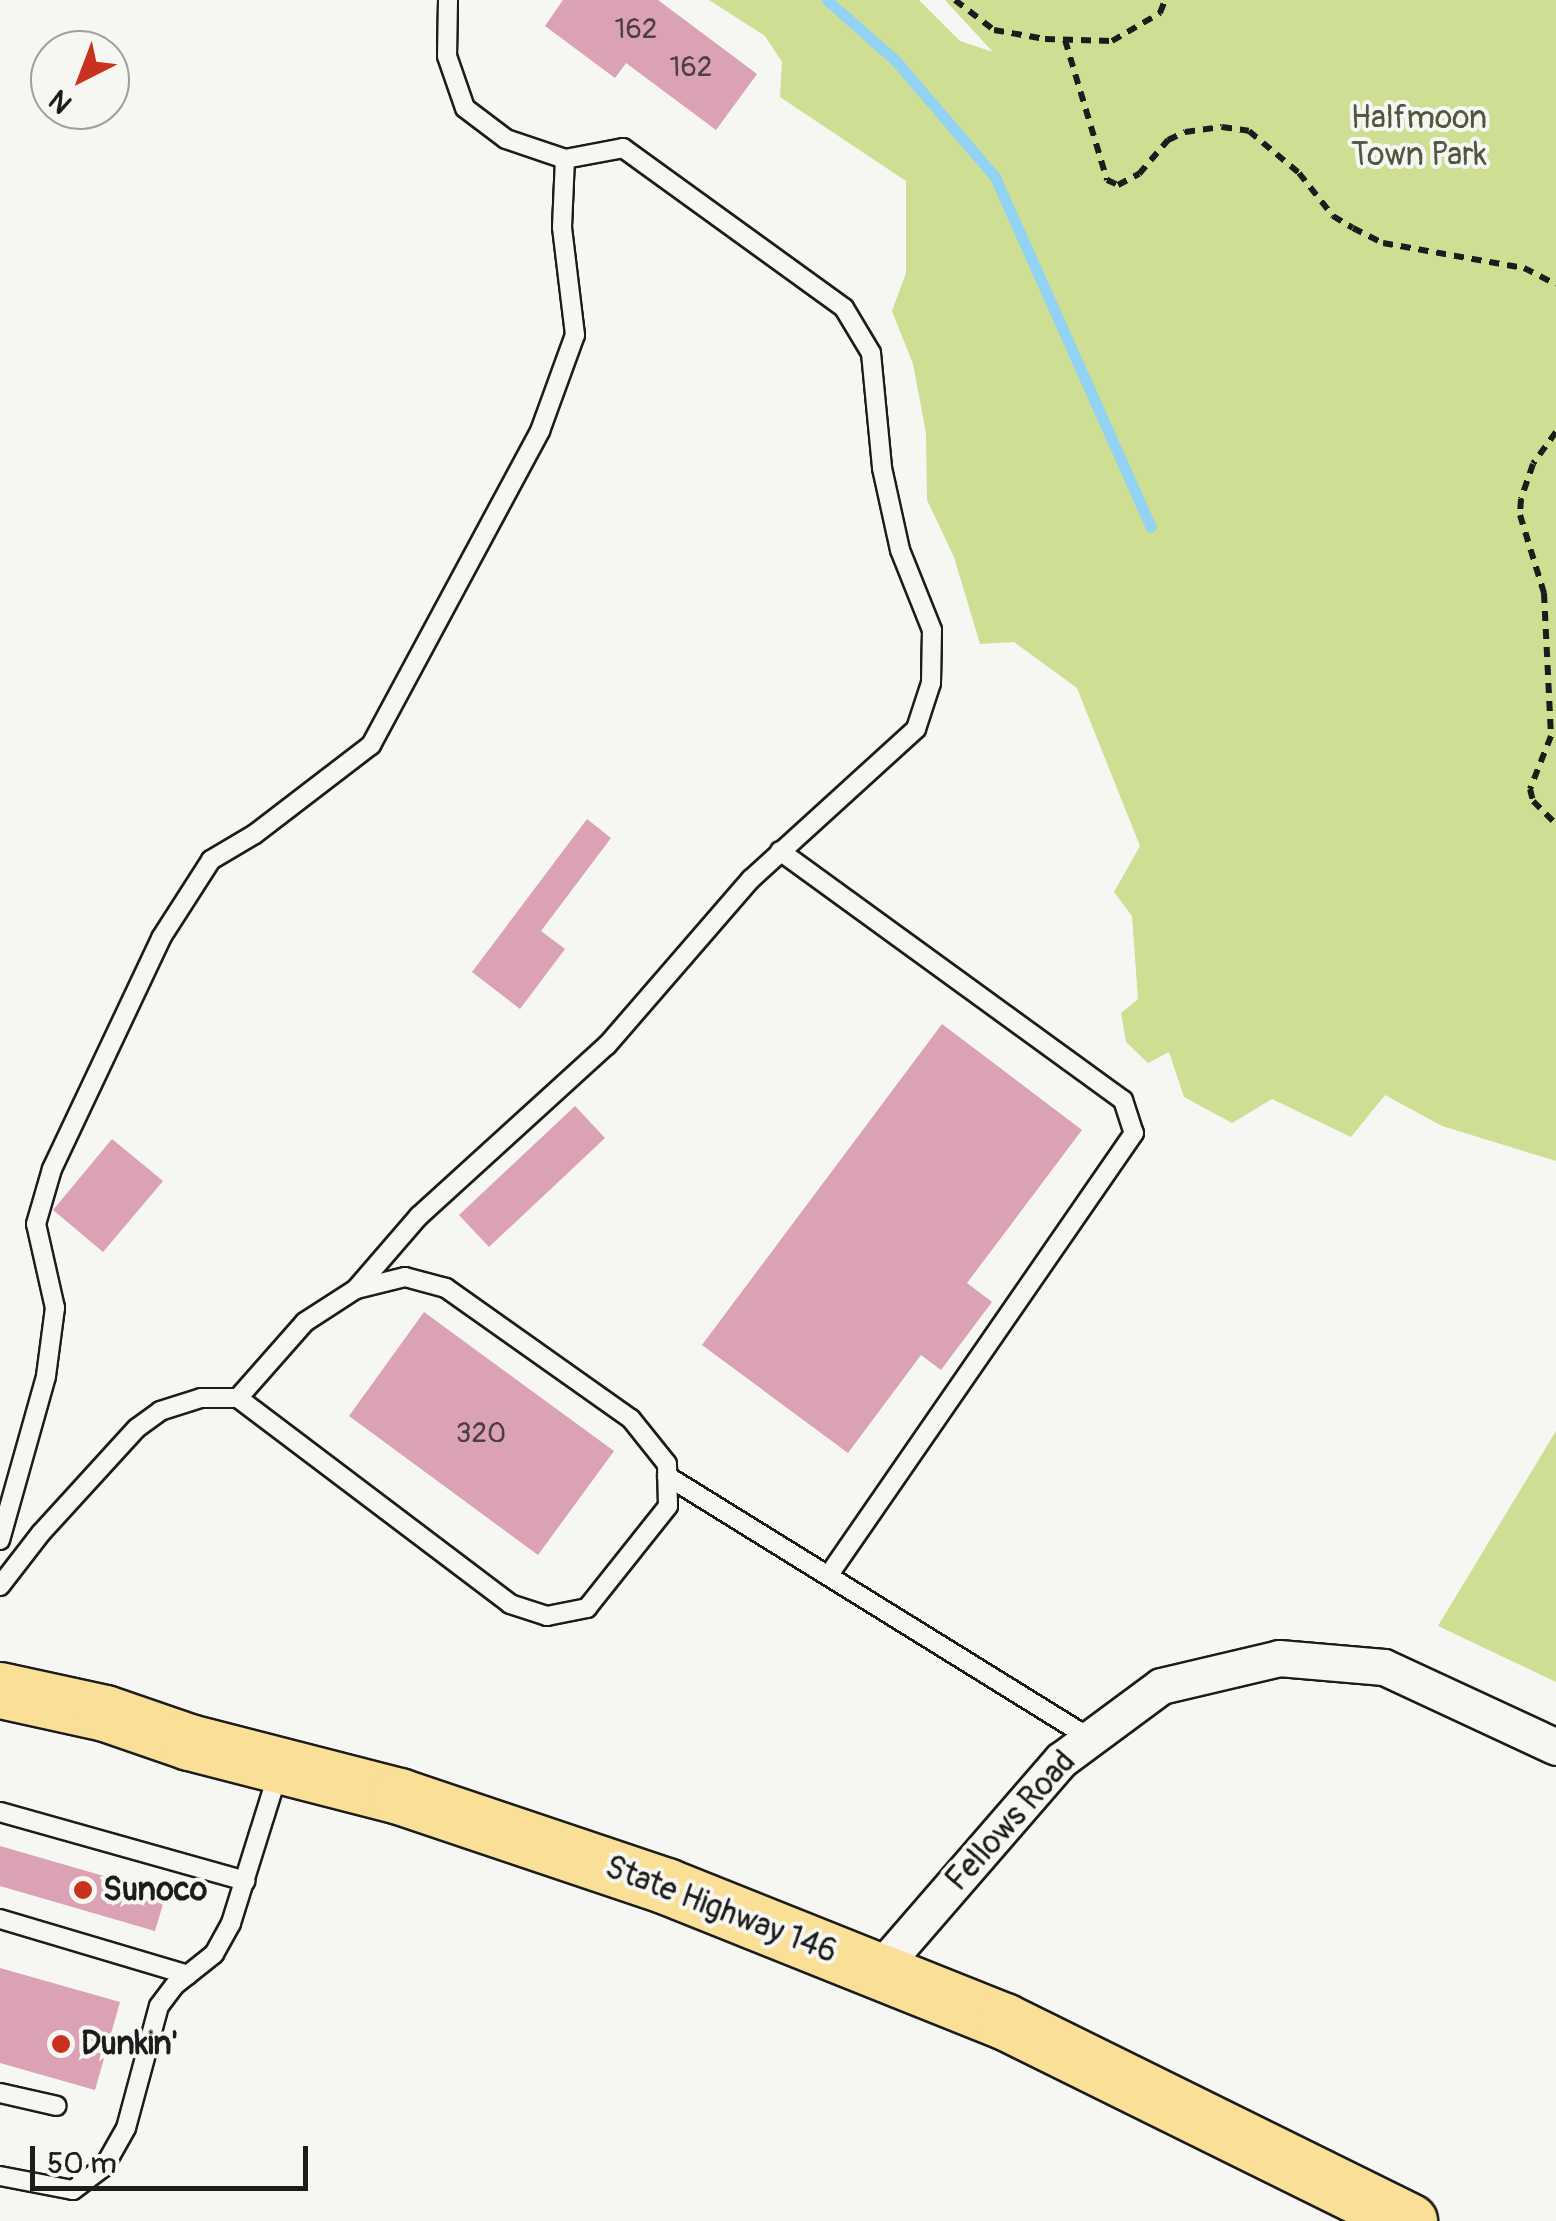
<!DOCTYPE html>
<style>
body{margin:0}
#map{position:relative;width:1556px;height:2221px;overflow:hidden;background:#f6f6f2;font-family:Pangolin,sans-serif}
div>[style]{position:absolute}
.green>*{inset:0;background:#cede92}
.stream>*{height:11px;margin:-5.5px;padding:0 5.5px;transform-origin:5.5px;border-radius:5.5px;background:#92d3f4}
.building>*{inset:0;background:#daa2b4}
.path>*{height:6px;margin-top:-3px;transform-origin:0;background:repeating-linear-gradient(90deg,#1c1c1c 0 10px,transparent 0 18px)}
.roads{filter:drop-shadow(2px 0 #1c1c1c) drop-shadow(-2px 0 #1c1c1c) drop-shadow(0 2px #1c1c1c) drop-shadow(0 -2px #1c1c1c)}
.lane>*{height:18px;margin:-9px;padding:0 9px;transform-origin:9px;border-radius:9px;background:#f6f6f2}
.street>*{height:35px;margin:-17.5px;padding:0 17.5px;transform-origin:17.5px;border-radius:17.5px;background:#f6f6f2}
.primary>*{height:55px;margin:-27.5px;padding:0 27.5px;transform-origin:27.5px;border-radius:27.5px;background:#fadf96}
.dots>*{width:28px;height:28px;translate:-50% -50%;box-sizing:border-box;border:5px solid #f6f6f2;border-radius:50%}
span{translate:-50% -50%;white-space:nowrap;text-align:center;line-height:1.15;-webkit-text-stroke:8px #f6f6f2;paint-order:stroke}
.number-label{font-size:28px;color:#4c3e42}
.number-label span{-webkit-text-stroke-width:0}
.park-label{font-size:32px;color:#51563f}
.street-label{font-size:32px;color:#1c1c1c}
.poi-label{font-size:32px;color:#1c1c1c;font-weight:700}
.left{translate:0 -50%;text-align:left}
.north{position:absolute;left:30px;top:30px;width:100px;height:100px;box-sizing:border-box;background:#f6f6f2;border:2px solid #9f9f9c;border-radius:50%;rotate:222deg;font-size:28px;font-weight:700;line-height:40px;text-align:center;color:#1c1c1c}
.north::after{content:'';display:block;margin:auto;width:35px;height:45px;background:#c8321e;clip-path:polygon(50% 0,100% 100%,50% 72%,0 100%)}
.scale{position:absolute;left:30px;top:2146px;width:278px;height:45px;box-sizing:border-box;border:5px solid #1c1c1c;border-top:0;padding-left:12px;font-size:30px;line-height:35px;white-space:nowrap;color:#1c1c1c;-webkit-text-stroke:8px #f6f6f2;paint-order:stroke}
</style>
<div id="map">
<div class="green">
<i style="clip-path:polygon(709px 0,919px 0,960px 41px,993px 52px,945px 0,1556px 0,1556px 1161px,1442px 1126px,1385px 1095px,1351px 1137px,1272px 1099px,1232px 1123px,1184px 1097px,1169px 1052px,1148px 1063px,1126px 1042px,1121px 1013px,1138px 999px,1132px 916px,1114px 892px,1140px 846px,1077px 688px,1014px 642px,980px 644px,954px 557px,927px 500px,926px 433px,913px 364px,892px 311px,906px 273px,906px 181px,780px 97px,782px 62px,765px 36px)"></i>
<i style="clip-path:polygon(1556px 1431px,1556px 1682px,1438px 1626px)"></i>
</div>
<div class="stream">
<i style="left:827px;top:0;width:92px;rotate:41.5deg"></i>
<i style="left:896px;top:61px;width:153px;rotate:49.5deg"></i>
<i style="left:995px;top:177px;width:383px;rotate:66deg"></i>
</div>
<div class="building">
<i style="clip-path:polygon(563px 0,658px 0,757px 74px,716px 130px,626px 63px,615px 78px,545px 26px)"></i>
<i style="clip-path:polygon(587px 819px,611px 838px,541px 931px,565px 949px,520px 1009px,472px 972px)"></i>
<i style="clip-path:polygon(942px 1024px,1082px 1130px,967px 1283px,992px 1302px,941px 1370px,921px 1355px,848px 1453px,702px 1345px)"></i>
<i style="clip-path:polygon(575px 1106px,605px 1138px,489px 1247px,459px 1215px)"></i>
<i style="clip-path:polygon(112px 1139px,163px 1181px,103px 1252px,53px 1210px)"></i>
<i style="clip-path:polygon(424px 1312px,614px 1451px,538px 1555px,349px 1416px)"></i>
<i style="clip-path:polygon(0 1846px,166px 1894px,155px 1931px,0 1886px)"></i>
<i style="clip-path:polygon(0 1968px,120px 2002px,95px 2090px,0 2063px)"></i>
</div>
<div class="path">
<i style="left:955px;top:0;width:49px;rotate:37.6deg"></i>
<i style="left:994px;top:30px;width:52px;rotate:10deg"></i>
<i style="left:1045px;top:39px;width:67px;rotate:1.7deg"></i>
<i style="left:1112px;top:41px;width:56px;rotate:-30.3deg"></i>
<i style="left:1160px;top:13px;width:14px;rotate:-69deg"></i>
<i style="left:1065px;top:40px;width:146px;rotate:73.3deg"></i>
<i style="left:1107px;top:180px;width:12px;rotate:24deg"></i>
<i style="left:1118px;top:185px;width:24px;rotate:-28deg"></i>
<i style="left:1139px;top:174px;width:45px;rotate:-49.5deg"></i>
<i style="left:1168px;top:140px;width:19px;rotate:-25deg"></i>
<i style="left:1185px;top:132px;width:37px;rotate:-8deg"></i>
<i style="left:1222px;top:127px;width:27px;rotate:8deg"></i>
<i style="left:1249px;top:131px;width:65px;rotate:40deg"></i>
<i style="left:1299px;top:173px;width:55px;rotate:51.7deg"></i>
<i style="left:1333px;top:216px;width:23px;rotate:31deg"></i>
<i style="left:1353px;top:228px;width:34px;rotate:27deg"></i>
<i style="left:1383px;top:243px;width:143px;rotate:10.1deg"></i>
<i style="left:1524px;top:268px;width:36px;rotate:27deg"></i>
<i style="left:1556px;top:432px;width:39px;rotate:126deg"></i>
<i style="left:1533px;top:464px;width:37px;rotate:109deg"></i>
<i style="left:1521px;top:499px;width:16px;rotate:94deg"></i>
<i style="left:1520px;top:515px;width:82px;rotate:72.9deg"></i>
<i style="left:1544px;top:593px;width:143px;rotate:87.2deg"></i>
<i style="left:1551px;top:736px;width:57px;rotate:111.6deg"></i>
<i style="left:1530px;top:789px;width:12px;rotate:76deg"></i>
<i style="left:1533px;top:801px;width:33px;rotate:45deg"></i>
</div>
<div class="roads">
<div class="lane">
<i style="left:448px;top:0;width:56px;rotate:91deg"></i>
<i style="left:447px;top:56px;width:55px;rotate:70.9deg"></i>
<i style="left:465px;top:108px;width:51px;rotate:37.1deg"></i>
<i style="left:506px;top:139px;width:62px;rotate:18.7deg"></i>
<i style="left:780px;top:851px;width:424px;rotate:36deg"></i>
<i style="left:1123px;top:1100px;width:35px;rotate:72deg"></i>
<i style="left:1134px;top:1133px;width:538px;rotate:124.63deg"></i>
<i style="left:667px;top:1476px;width:498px;rotate:31.8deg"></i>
<i style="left:0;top:1540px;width:170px;rotate:-74.3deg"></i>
<i style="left:46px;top:1376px;width:69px;rotate:-82.5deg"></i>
<i style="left:55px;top:1308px;width:86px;rotate:-102.7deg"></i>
<i style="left:36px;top:1224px;width:57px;rotate:-73.8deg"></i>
<i style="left:52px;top:1169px;width:255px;rotate:-64.7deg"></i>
<i style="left:161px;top:938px;width:93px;rotate:-57.3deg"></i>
<i style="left:211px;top:860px;width:51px;rotate:-30.6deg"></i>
<i style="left:255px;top:834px;width:146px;rotate:-37.5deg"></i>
<i style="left:371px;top:745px;width:357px;rotate:-61.7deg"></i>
<i style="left:540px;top:431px;width:102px;rotate:-70deg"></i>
<i style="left:575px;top:335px;width:109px;rotate:-96.9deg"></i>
<i style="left:562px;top:227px;width:68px;rotate:-87.5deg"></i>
<i style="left:565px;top:159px;width:59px;rotate:-10.7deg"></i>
<i style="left:623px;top:148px;width:273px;rotate:35.9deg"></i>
<i style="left:844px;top:308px;width:52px;rotate:59deg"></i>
<i style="left:871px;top:353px;width:116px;rotate:84.5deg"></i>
<i style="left:882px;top:468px;width:84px;rotate:77.6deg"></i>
<i style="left:900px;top:550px;width:86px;rotate:68.2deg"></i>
<i style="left:932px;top:630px;width:53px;rotate:91.1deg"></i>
<i style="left:931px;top:683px;width:48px;rotate:108.1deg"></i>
<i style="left:916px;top:729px;width:223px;rotate:137.7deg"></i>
<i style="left:751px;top:879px;width:220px;rotate:130.9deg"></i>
<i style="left:607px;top:1045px;width:254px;rotate:137.7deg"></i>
<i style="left:419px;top:1216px;width:96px;rotate:130.8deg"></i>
<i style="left:0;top:1586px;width:67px;rotate:-52.3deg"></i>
<i style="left:41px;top:1533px;width:142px;rotate:-47.6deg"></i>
<i style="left:137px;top:1428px;width:29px;rotate:-36deg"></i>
<i style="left:160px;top:1411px;width:43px;rotate:-17.6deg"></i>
<i style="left:201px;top:1398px;width:37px"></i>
<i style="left:238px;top:1398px;width:341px;rotate:37.1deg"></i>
<i style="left:510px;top:1604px;width:39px;rotate:18deg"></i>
<i style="left:547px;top:1616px;width:41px;rotate:-11.3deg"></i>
<i style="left:587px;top:1608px;width:130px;rotate:-51.5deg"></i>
<i style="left:668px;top:1506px;width:42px;rotate:-91.4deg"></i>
<i style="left:667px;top:1464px;width:58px;rotate:-128.7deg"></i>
<i style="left:631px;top:1419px;width:227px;rotate:-144.7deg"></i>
<i style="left:446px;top:1288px;width:42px;rotate:-165deg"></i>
<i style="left:405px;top:1277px;width:50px;rotate:166.2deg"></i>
<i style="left:356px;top:1289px;width:61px;rotate:147.1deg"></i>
<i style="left:305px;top:1322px;width:101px;rotate:131.4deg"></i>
<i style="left:0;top:1812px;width:255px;rotate:15.7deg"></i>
<i style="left:0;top:1919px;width:196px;rotate:16.6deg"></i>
<i style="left:0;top:2093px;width:58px;rotate:12.8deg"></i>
<i style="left:0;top:2176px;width:74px;rotate:10.9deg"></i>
<i style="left:73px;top:2190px;width:39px;rotate:-37deg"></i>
<i style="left:104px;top:2167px;width:45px;rotate:-60.6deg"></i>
<i style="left:126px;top:2128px;width:126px;rotate:-74.9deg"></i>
<i style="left:159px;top:2006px;width:26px;rotate:-53deg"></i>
<i style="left:175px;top:1985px;width:50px;rotate:-38.5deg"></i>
<i style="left:214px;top:1954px;width:35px;rotate:-61deg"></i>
<i style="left:231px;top:1923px;width:160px;rotate:-72.6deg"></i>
</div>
<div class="street">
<i style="left:879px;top:1970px;width:278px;rotate:-49.1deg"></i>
<i style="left:1061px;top:1760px;width:124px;rotate:-36.5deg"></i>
<i style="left:1161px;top:1686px;width:121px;rotate:-13.3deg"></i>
<i style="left:1279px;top:1658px;width:105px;rotate:4.9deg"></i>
<i style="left:1384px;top:1667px;width:190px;rotate:24.9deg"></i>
</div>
<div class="primary">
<i style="left:0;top:1690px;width:107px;rotate:12.4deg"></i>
<i style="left:105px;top:1713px;width:89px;rotate:19deg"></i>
<i style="left:189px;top:1742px;width:217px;rotate:14.4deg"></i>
<i style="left:399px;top:1796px;width:282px;rotate:18.6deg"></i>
<i style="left:666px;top:1886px;width:364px;rotate:21.8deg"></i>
<i style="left:1004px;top:2021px;width:452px;rotate:26.3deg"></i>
</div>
</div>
<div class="dots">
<i style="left:83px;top:1890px;background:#c8321e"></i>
<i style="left:61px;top:2044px;background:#c8321e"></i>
</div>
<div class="number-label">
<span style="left:636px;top:30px">162</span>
<span style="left:691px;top:68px">162</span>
<span style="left:481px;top:1434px">320</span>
</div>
<div class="park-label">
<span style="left:1419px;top:137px">Halfmoon<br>Town Park</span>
</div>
<div class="street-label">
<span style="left:1011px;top:1821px;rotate:-48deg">Fellows Road</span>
<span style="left:721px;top:1910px;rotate:21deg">State Highway 146</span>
</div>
<div class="poi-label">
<span class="left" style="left:103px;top:1890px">Sunoco</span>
<span class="left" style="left:81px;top:2044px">Dunkin'</span>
</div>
<div class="north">N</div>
<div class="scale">50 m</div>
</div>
